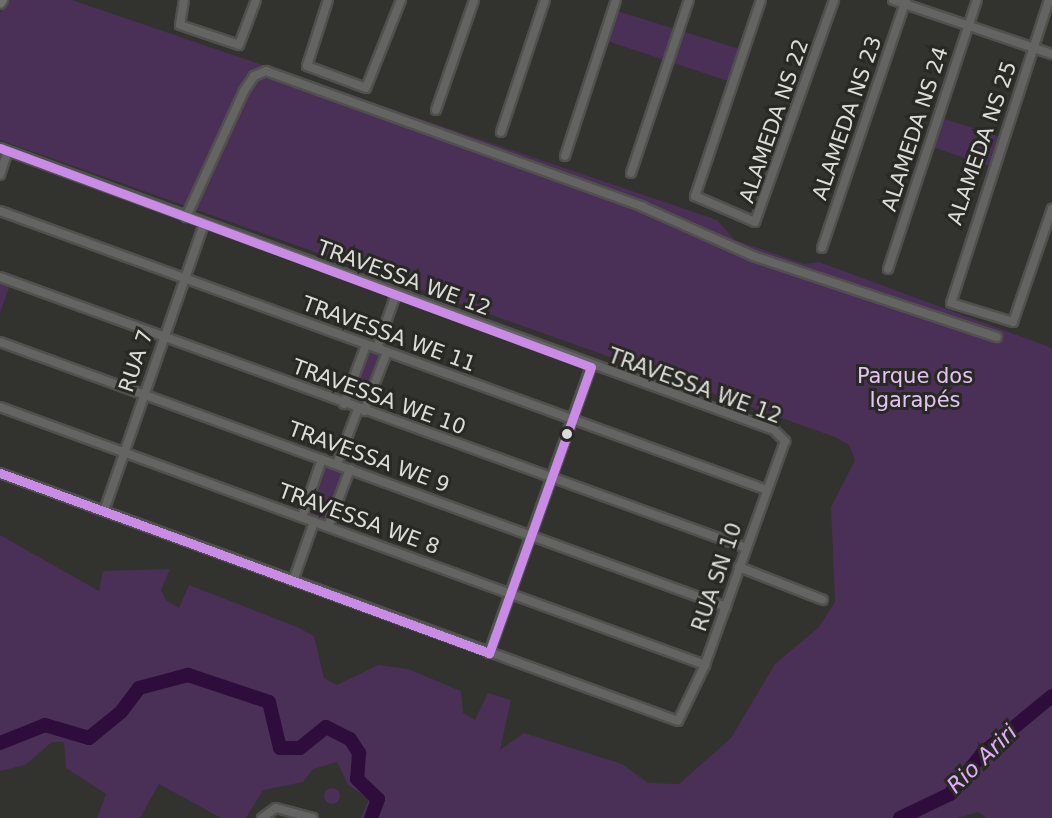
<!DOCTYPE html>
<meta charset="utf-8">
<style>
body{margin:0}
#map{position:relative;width:1052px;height:818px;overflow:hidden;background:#32322f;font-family:"DejaVu Sans",sans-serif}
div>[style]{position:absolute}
.green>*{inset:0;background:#4a2f56}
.round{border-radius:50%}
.river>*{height:14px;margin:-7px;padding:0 7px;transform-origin:7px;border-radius:7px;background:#2e0d3c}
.roads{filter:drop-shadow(2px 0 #50504e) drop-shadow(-2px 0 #50504e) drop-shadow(0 2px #50504e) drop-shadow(0 -2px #50504e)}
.minor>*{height:8px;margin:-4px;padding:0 4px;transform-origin:4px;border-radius:4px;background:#646463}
.major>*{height:10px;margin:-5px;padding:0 5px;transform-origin:5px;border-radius:5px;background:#6f6f6e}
.bus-1>*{height:9px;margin:-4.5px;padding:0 4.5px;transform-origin:4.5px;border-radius:4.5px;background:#ca8be6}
.dots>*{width:16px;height:16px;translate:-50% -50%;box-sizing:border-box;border:3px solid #292924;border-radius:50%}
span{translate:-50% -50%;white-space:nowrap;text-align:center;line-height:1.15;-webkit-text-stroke:6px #292924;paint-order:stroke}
.street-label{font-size:21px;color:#dcddd9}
.park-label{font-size:21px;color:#e3c3f4}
.water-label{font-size:22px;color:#e3adff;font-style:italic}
</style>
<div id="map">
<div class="green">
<i style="clip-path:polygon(10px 0,72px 0,717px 220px,735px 240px,804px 264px,819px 262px,1052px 348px,1052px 818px,987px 818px,978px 812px,958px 818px,361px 818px,369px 799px,348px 785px,337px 762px,313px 769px,303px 782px,263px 790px,246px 818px,221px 818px,159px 784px,140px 818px,97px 818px,106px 794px,66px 768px,64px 742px,52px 742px,25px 765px,0 771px,0 535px,99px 591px,103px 571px,170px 569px,161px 590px,166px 600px,179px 608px,189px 585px,297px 627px,314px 636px,324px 678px,337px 685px,378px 665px,408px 669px,461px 691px,463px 713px,475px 720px,488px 693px,511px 700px,500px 750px,524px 733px,622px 764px,648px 783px,679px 784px,731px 738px,775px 664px,819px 627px,835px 602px,831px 507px,855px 460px,849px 445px,835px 437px,0 140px,0 13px)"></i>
<i style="clip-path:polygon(614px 10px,746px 51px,734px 83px,604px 40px)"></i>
<i style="clip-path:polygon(942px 118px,1003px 138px,993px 167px,932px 147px)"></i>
<i style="clip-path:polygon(0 278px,11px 282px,0 313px)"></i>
<i style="clip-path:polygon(368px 349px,383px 355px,362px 408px,348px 402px)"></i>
<i style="clip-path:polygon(326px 464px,345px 471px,326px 521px,307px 514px)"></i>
<i class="round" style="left:324px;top:788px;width:16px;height:16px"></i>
</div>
<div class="river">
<i style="left:0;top:743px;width:48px;rotate:-21.8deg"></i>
<i style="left:45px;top:725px;width:46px;rotate:16.5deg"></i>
<i style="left:89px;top:738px;width:41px;rotate:-39.1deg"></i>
<i style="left:121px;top:712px;width:30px;rotate:-53deg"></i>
<i style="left:139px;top:688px;width:51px;rotate:-14.9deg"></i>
<i style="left:188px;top:675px;width:85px;rotate:18.4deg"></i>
<i style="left:269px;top:702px;width:47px;rotate:76.6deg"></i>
<i style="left:280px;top:748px;width:20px"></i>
<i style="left:300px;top:748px;width:33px;rotate:-39deg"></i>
<i style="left:326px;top:727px;width:27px;rotate:27deg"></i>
<i style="left:350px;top:739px;width:17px;rotate:57deg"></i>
<i style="left:359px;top:753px;width:26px;rotate:94deg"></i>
<i style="left:357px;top:779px;width:29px;rotate:44deg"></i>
<i style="left:378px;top:799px;width:20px;rotate:110deg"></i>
<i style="left:900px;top:818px;width:55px;rotate:-25.6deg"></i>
<i style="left:950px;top:794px;width:53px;rotate:-51.2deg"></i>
<i style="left:983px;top:753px;width:89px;rotate:-39.6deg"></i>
</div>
<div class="roads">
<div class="minor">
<i style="left:184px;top:0;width:25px;rotate:99deg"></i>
<i style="left:180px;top:25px;width:62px;rotate:18.7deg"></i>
<i style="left:239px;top:45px;width:48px;rotate:-69.3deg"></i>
<i style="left:328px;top:0;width:69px;rotate:107.7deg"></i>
<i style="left:307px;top:66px;width:63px;rotate:20.4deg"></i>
<i style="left:366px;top:88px;width:95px;rotate:-68.3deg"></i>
<i style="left:761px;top:0;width:207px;rotate:108.6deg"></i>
<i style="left:695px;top:196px;width:65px;rotate:23.4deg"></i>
<i style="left:755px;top:222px;width:236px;rotate:-70.4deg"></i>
<i style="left:893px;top:0;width:168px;rotate:18.8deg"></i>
<i style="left:1049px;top:0;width:318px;rotate:107.9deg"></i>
<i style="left:951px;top:303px;width:65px;rotate:17deg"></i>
<i style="left:1013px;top:322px;width:120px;rotate:-71deg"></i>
<i style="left:436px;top:110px;width:116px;rotate:-70.9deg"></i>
<i style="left:501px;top:132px;width:139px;rotate:-71.6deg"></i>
<i style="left:0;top:148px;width:824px;rotate:20.02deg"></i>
<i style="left:774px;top:430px;width:16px;rotate:45deg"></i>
<i style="left:785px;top:441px;width:238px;rotate:109.7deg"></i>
<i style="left:705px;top:665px;width:62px;rotate:115.7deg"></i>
<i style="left:678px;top:721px;width:722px;rotate:-159.91deg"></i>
<i style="left:565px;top:156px;width:164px;rotate:-71.9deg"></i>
<i style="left:631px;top:173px;width:182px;rotate:-71.5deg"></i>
<i style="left:0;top:175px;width:25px;rotate:-72deg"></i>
<i style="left:0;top:211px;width:816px;rotate:19.99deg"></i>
<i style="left:186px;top:217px;width:139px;rotate:-65.3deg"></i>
<i style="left:244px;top:91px;width:18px;rotate:-56deg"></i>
<i style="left:254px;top:76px;width:13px;rotate:-23deg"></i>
<i style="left:266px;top:71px;width:401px;rotate:19.8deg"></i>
<i style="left:643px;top:207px;width:120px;rotate:24deg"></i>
<i style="left:753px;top:256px;width:257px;rotate:18.4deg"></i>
<i style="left:822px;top:248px;width:262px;rotate:-71.3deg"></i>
<i style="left:888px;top:269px;width:283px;rotate:-71.7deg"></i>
<i style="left:0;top:277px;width:794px;rotate:19.96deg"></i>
<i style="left:0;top:342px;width:773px;rotate:20.05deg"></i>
<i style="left:377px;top:348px;width:57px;rotate:-70.6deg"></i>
<i style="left:344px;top:404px;width:63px;rotate:-69.6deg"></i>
<i style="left:0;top:407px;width:751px;rotate:20.1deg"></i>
<i style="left:364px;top:411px;width:63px;rotate:-68.7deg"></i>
<i style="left:337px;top:464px;width:59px;rotate:-69.1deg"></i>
<i style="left:104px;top:511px;width:304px;rotate:-70.8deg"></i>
<i style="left:302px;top:517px;width:61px;rotate:-71deg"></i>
<i style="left:328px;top:527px;width:62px;rotate:-69.2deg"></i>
<i style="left:739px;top:567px;width:90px;rotate:21.4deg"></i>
<i style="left:293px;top:581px;width:63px;rotate:-70.4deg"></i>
<i style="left:489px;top:653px;width:304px;rotate:-70.4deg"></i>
<i style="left:262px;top:818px;width:17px;rotate:-36deg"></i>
<i style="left:276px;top:808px;width:38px;rotate:15deg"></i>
</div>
<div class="major">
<i style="left:0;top:3px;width:4px;rotate:-56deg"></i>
</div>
</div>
<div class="bus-1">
<i style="left:0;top:148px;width:630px;rotate:20.33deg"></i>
<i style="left:591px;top:367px;width:304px;rotate:109.6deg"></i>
<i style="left:489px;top:653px;width:521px;rotate:-159.79deg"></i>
</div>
<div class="dots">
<i style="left:567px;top:434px;background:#dcddd9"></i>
</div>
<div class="street-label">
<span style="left:847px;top:118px;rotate:-71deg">ALAMEDA NS 23</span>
<span style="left:774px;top:121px;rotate:-71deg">ALAMEDA NS 22</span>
<span style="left:915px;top:129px;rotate:-72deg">ALAMEDA NS 24</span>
<span style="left:982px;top:143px;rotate:-71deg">ALAMEDA NS 25</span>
<span style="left:404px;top:278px;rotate:20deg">TRAVESSA WE 12</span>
<span style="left:389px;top:334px;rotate:20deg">TRAVESSA WE 11</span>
<span style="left:136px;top:361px;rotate:-71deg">RUA 7</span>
<span style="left:695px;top:386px;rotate:20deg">TRAVESSA WE 12</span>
<span style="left:379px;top:397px;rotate:20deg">TRAVESSA WE 10</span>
<span style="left:369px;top:457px;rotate:20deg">TRAVESSA WE 9</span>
<span style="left:359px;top:519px;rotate:20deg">TRAVESSA WE 8</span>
<span style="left:717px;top:577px;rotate:-71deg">RUA SN 10</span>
</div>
<div class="park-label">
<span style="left:915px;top:388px">Parque dos<br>Igarapés</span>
</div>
<div class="water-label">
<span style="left:982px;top:759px;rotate:-44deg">Rio Ariri</span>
</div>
</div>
